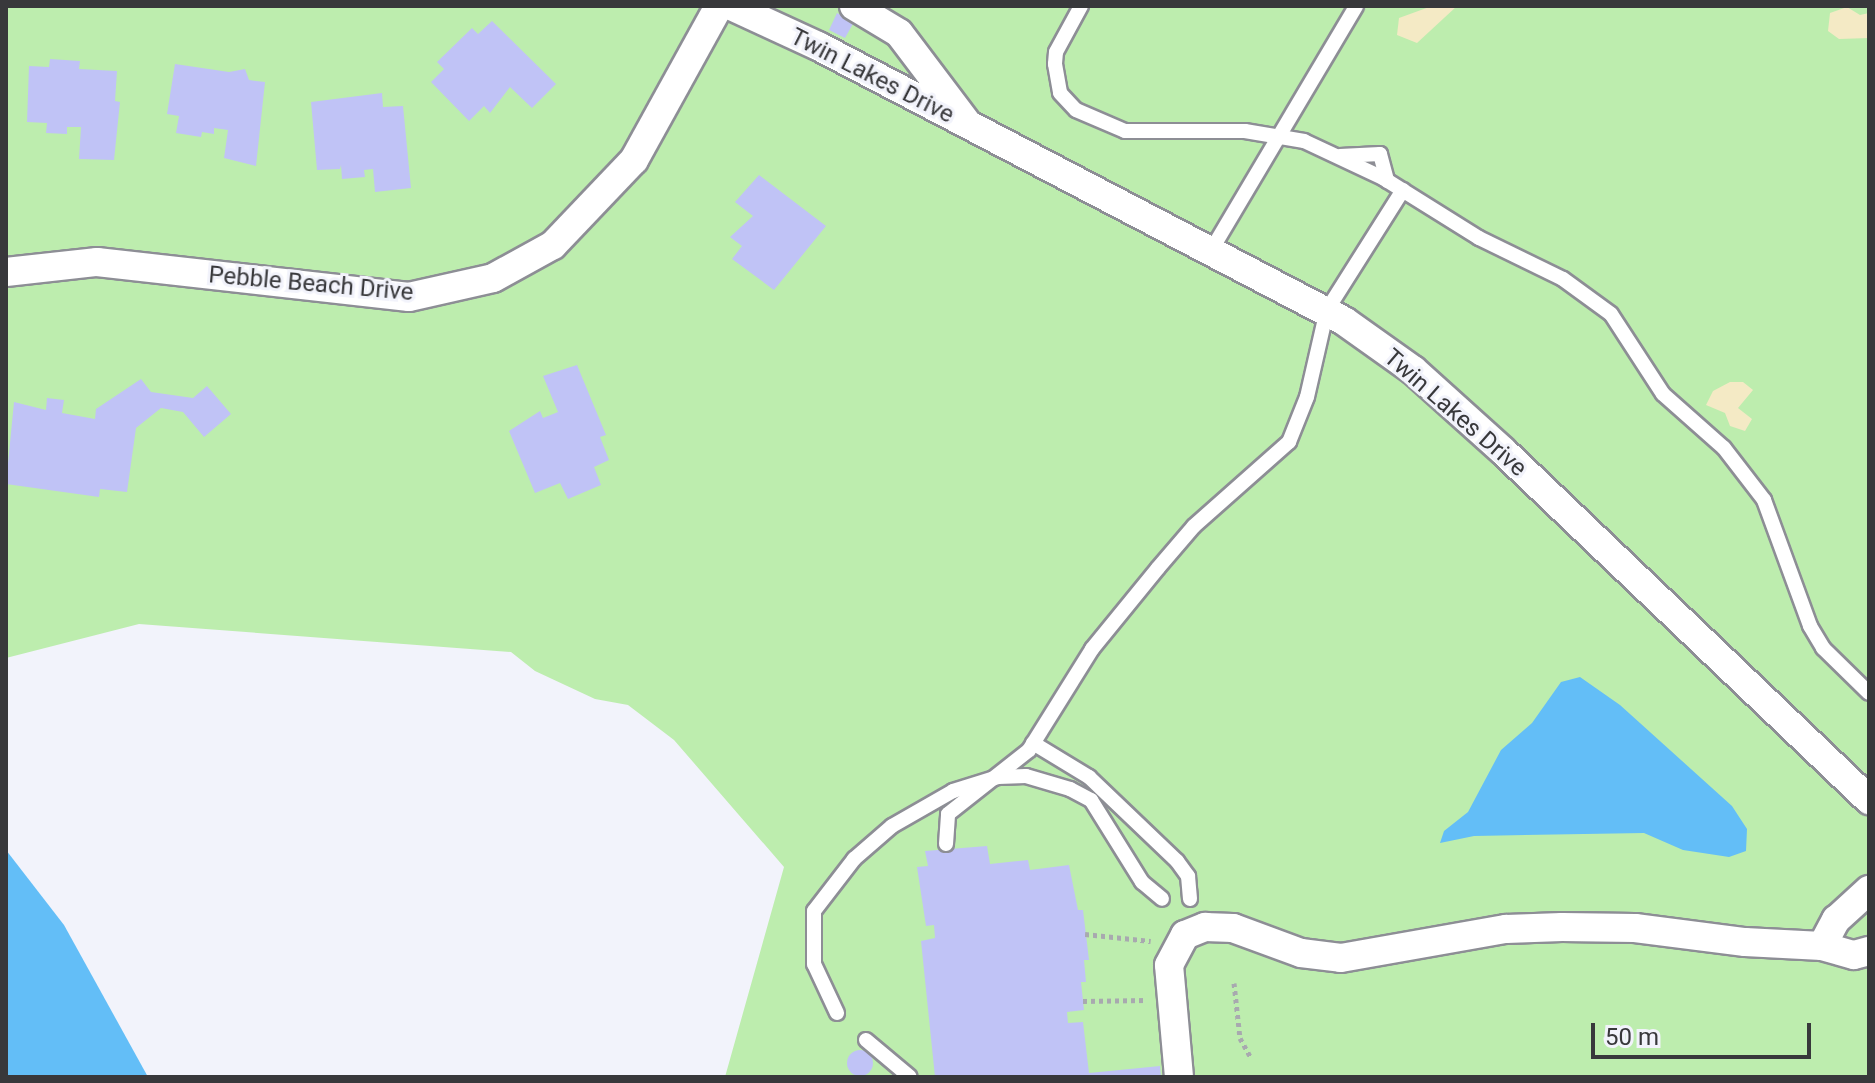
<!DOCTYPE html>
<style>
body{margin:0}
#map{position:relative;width:1875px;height:1083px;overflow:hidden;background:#f2f3fb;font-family:Roboto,sans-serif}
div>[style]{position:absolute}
.green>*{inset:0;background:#bdedae}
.sand>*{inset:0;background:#f4eac5}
.water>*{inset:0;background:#63bef7}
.building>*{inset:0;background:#c0c3f6}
.round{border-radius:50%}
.path>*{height:5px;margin-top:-2.5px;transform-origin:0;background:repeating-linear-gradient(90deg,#a8a9af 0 4px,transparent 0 8px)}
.roads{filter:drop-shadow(2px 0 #8d8e95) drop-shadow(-2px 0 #8d8e95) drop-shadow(0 2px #8d8e95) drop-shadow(0 -2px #8d8e95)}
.service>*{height:14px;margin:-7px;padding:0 7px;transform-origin:7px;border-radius:7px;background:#fff}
.minor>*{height:28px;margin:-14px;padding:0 14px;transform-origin:14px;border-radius:14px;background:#fff}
span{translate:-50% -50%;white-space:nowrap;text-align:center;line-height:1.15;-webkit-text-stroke:6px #f2f3fb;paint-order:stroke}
.street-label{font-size:24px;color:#38383b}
.frame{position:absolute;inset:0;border:8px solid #38383b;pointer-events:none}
.scale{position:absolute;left:1591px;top:1023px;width:220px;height:36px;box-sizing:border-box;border:4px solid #38383b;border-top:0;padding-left:10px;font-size:24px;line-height:28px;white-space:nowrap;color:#38383b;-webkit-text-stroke:6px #f2f3fb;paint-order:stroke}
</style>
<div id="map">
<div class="green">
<i style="clip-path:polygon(6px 6px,1869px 6px,1869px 1077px,725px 1077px,784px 867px,674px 740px,628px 705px,595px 699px,535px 671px,511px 652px,139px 624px,6px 658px)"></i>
</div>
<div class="sand">
<i style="clip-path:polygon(1432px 6px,1457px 6px,1417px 43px,1397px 35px,1399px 18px)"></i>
<i style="clip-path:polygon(1847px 7px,1860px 15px,1869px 13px,1869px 38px,1839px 39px,1828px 31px,1830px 13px)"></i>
<i style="clip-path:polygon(1730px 382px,1743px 382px,1753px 390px,1738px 408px,1752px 419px,1745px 431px,1730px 426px,1725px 413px,1706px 405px,1713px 391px)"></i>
</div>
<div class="water">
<i style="clip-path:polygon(1580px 677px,1620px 705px,1732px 806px,1747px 829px,1746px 851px,1729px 857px,1683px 850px,1644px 833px,1474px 836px,1440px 843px,1444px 831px,1468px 812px,1501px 750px,1532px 723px,1561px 682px)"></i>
<i style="clip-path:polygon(6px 850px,64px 925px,148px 1077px,6px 1077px)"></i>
</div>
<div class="building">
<i style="clip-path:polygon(837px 13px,854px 22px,845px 38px,829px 30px)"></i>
<i style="clip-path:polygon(492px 21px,556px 84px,532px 108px,510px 87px,490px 113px,484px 106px,469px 121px,431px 82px,444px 69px,437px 62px,472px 28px,478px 34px)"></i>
<i style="clip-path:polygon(50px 59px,80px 61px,79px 69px,117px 71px,115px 101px,120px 102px,114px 160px,79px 159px,81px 127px,67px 127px,67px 134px,46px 133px,47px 123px,27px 122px,29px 66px,49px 67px)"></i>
<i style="clip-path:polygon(175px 64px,229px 72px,245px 69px,249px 80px,265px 82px,256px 166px,224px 158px,228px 130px,214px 128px,214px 134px,202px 132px,201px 137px,176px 133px,179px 116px,167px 114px)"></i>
<i style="clip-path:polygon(382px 93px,383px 107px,403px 106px,411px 188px,375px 192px,373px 169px,364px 170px,365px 177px,342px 179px,341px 165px,340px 169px,317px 170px,311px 102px)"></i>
<i style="clip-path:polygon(759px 175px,826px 226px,774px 290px,732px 259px,742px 246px,730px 237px,753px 216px,735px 202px)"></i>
<i style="clip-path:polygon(577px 365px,606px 435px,600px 437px,609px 460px,594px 467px,601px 485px,568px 499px,560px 483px,535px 493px,509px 431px,540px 411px,543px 418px,558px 412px,543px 376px)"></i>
<i style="clip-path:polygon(141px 379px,151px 392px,193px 398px,207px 386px,231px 414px,204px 437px,183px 412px,161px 408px,136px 428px,127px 492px,100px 489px,99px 497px,6px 484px,14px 402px,46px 410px,47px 398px,64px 400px,62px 413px,95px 419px,96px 409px)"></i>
<i style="clip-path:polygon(987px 846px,990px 864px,1028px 860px,1030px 870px,1069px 865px,1078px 910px,1083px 910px,1089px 960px,1084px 960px,1086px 982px,1081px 982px,1084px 1010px,1067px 1012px,1068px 1023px,1083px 1022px,1089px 1073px,1160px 1066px,1161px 1077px,935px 1077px,921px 941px,935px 938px,934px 925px,926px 926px,917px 867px,928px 866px,925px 851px)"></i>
<i class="round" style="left:847px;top:1050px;width:26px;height:26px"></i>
</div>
<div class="path">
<i style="left:1085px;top:934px;width:66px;rotate:6.1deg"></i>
<i style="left:1234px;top:983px;width:55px;rotate:83.8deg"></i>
<i style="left:1240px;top:1038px;width:23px;rotate:61deg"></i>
<i style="left:1083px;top:1001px;width:64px;rotate:-0.9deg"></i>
</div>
<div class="roads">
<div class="service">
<i style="left:1081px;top:6px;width:52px;rotate:118.5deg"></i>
<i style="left:1056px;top:52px;width:12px;rotate:95deg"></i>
<i style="left:1055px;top:64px;width:29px;rotate:80deg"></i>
<i style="left:1060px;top:93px;width:23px;rotate:47deg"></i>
<i style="left:1076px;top:110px;width:53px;rotate:23.2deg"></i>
<i style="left:1125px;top:131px;width:120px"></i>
<i style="left:1245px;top:131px;width:60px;rotate:9.6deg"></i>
<i style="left:1304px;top:141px;width:87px;rotate:25.1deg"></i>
<i style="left:1383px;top:178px;width:113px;rotate:32deg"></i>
<i style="left:1479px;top:238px;width:93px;rotate:26deg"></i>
<i style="left:1563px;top:279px;width:59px;rotate:36.1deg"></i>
<i style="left:1611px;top:314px;width:95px;rotate:57deg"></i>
<i style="left:1663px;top:394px;width:81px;rotate:41.5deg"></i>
<i style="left:1724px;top:448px;width:66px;rotate:52.4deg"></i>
<i style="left:1764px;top:500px;width:134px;rotate:69.9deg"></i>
<i style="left:1810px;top:626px;width:26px;rotate:59deg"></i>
<i style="left:1823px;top:648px;width:64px;rotate:44.4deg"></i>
<i style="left:1340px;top:156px;width:40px;rotate:-2.9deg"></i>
<i style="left:1380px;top:154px;width:28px;rotate:75deg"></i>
<i style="left:1212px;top:249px;width:282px;rotate:-59.3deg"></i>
<i style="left:1033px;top:743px;width:66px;rotate:31.3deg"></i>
<i style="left:1089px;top:777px;width:122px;rotate:43.7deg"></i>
<i style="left:1177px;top:861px;width:19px;rotate:54deg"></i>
<i style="left:1188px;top:876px;width:23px;rotate:85deg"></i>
<i style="left:946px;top:844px;width:30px;rotate:-86deg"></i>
<i style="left:948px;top:814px;width:103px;rotate:-38.3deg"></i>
<i style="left:1029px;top:750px;width:119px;rotate:-58deg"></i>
<i style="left:1092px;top:649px;width:104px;rotate:-50.8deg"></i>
<i style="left:1158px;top:568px;width:55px;rotate:-49.4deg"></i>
<i style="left:1194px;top:526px;width:127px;rotate:-41.5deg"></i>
<i style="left:1289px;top:442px;width:48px;rotate:-68.2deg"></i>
<i style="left:1307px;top:397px;width:89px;rotate:-77.1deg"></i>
<i style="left:1327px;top:310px;width:142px;rotate:-57.7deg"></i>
<i style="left:837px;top:1013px;width:54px;rotate:-115.1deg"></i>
<i style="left:814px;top:964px;width:53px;rotate:-90deg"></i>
<i style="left:814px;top:911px;width:66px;rotate:-52.4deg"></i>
<i style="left:854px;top:859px;width:50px;rotate:-41deg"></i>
<i style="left:892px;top:826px;width:70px;rotate:-29.8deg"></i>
<i style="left:953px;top:791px;width:47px;rotate:-17.3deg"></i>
<i style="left:998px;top:777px;width:28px;rotate:-2deg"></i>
<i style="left:1026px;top:776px;width:46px;rotate:16.5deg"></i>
<i style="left:1070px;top:789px;width:24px;rotate:28deg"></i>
<i style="left:1091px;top:800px;width:97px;rotate:58.1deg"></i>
<i style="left:1142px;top:882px;width:26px;rotate:40deg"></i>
<i style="left:866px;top:1040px;width:57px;rotate:40.1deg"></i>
</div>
<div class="minor">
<i style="left:731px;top:6px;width:96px;rotate:24.7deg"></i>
<i style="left:818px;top:46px;width:594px;rotate:27.6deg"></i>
<i style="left:1344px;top:321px;width:85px;rotate:35.4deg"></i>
<i style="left:1413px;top:370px;width:121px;rotate:42deg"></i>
<i style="left:1503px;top:451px;width:506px;rotate:43.64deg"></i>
<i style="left:854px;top:6px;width:52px;rotate:31deg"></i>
<i style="left:899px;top:33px;width:113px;rotate:52.9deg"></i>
<i style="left:6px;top:272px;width:92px;rotate:-6.3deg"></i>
<i style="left:97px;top:262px;width:314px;rotate:6.4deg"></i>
<i style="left:409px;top:297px;width:86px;rotate:-12.7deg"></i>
<i style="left:493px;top:278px;width:68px;rotate:-28.8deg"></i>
<i style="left:553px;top:245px;width:117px;rotate:-46.4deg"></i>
<i style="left:634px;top:160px;width:176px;rotate:-61.1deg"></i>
<i style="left:1822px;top:946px;width:30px;rotate:-62deg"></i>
<i style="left:1836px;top:920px;width:45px;rotate:-42.3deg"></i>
<i style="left:1179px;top:1077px;width:112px;rotate:-95.1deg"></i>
<i style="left:1169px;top:965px;width:34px;rotate:-62deg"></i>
<i style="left:1185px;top:935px;width:22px;rotate:-22deg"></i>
<i style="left:1205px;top:927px;width:28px;rotate:2deg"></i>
<i style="left:1233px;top:928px;width:72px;rotate:20.2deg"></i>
<i style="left:1301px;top:953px;width:40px;rotate:7.1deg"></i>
<i style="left:1341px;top:958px;width:168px;rotate:-10deg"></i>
<i style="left:1506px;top:929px;width:56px;rotate:-2deg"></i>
<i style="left:1562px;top:927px;width:73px;rotate:0.8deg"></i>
<i style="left:1635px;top:928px;width:111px;rotate:7.3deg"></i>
<i style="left:1745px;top:942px;width:77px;rotate:3deg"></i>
<i style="left:1822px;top:946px;width:33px;rotate:16deg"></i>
<i style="left:1854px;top:955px;width:16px;rotate:-15deg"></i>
</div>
</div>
<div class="street-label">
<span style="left:872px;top:76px;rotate:27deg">Twin Lakes Drive</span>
<span style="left:311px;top:284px;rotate:5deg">Pebble Beach Drive</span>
<span style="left:1455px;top:413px;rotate:41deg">Twin Lakes Drive</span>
</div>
<div class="frame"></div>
<div class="scale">50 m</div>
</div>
